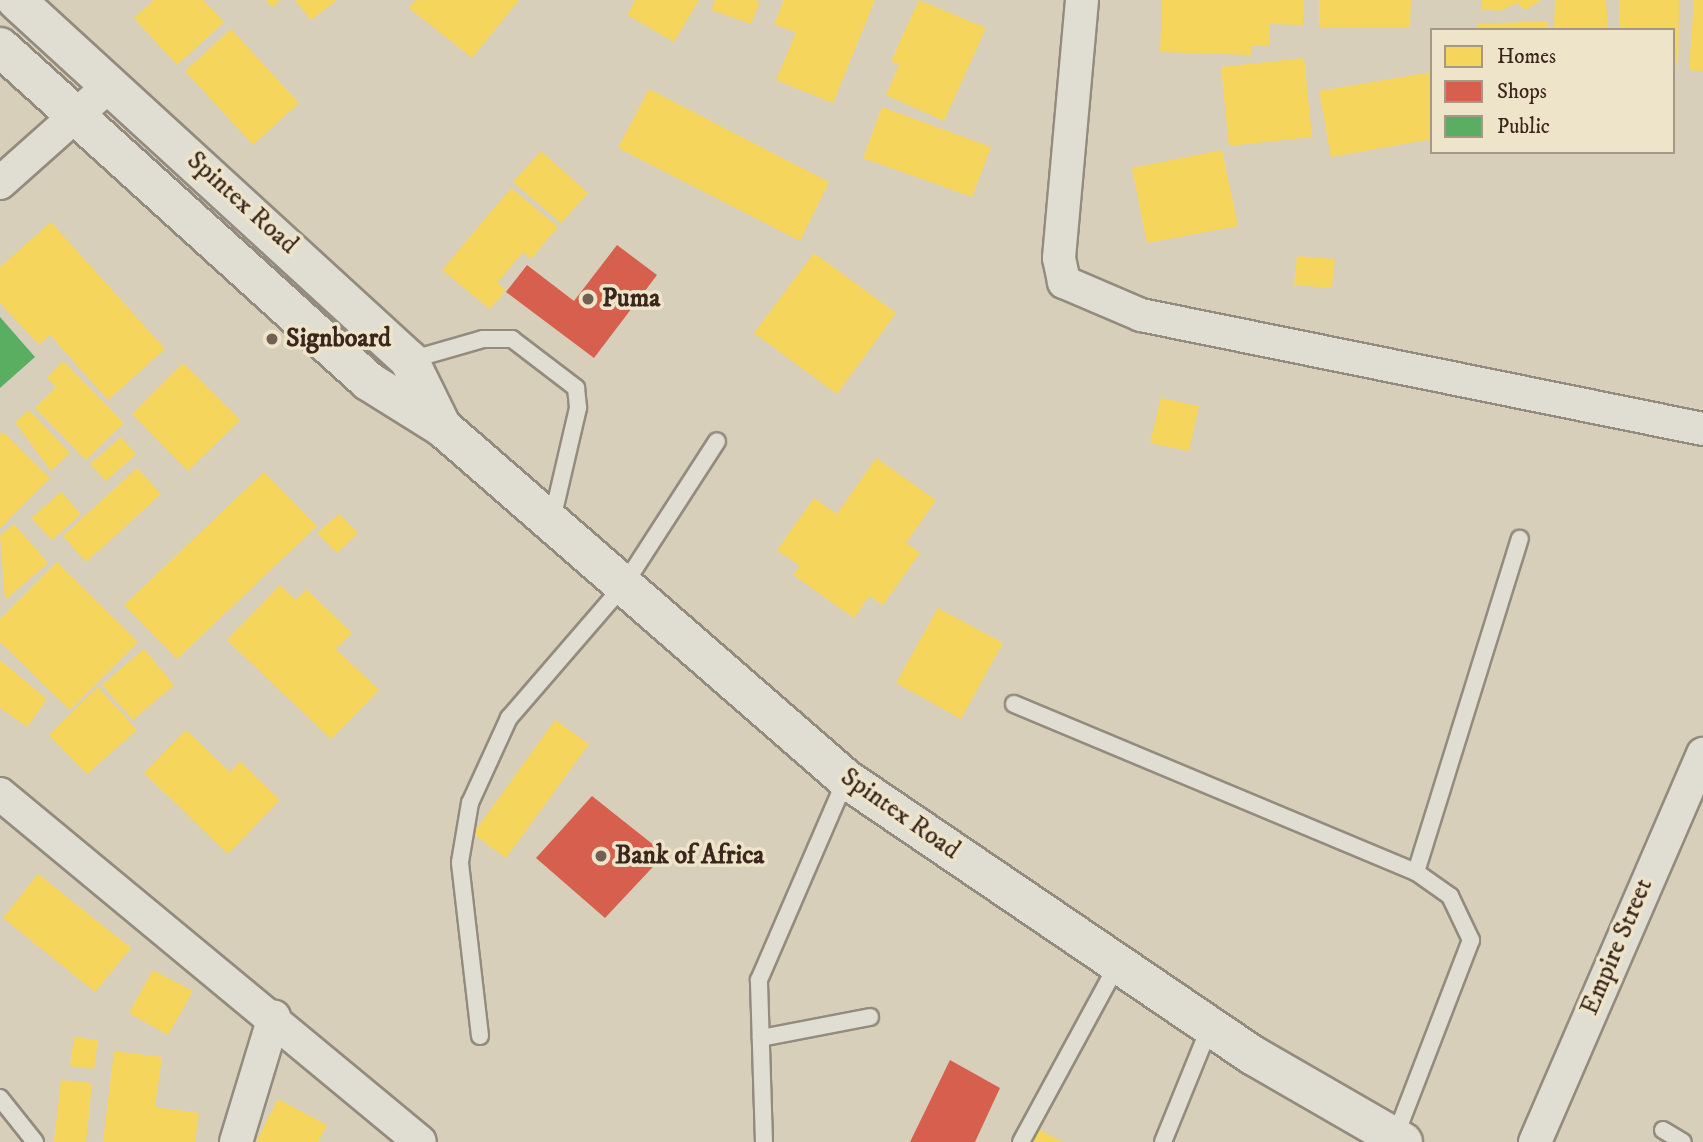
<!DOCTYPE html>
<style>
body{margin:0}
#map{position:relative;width:1703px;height:1142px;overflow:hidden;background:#d8cfba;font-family:"IM FELL DW Pica",serif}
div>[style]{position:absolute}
.homes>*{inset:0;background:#f6d55c}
.shops>*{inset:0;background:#d6604d}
.public>*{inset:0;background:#5aae61}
.roads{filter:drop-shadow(2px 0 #938b7e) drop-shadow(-2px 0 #938b7e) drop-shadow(0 2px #938b7e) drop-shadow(0 -2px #938b7e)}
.lane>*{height:16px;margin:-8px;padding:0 8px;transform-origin:8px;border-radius:8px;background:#e0ddd2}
.street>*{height:32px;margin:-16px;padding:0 16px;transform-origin:16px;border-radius:16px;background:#e0ddd2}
.secondary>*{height:38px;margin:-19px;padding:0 19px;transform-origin:19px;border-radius:19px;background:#e0ddd2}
.dots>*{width:19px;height:19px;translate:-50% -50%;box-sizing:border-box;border:4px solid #eee4ca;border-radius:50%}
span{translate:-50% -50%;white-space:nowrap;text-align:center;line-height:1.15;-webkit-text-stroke:7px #eee4ca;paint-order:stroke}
.street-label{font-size:26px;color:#3b261c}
.poi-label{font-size:26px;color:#3b261c;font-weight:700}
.left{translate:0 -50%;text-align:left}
.legend{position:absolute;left:1430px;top:28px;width:245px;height:126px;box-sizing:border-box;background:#eee4ca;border:2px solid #a69884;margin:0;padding:9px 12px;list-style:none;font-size:21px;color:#3b261c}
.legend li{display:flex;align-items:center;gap:14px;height:35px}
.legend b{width:35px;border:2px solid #a69884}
</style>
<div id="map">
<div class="homes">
<i style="clip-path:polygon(154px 0,203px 0,224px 22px,177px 65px,134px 18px)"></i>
<i style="clip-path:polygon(266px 0,281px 0,272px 7px)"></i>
<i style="clip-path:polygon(295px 0,337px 0,311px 20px)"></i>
<i style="clip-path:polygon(415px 0,519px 0,472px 58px,409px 8px)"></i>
<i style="clip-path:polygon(635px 0,699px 0,674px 42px,627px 15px)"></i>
<i style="clip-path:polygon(715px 0,755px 0,760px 2px,751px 24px,711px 10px)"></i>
<i style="clip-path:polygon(784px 0,875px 0,833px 103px,776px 80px,796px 33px,774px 24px)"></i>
<i style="clip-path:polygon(919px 0,986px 28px,944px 121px,886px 95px,899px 65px,891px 61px)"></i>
<i style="clip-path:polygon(1162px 0,1304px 0,1303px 25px,1270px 24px,1269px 46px,1251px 46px,1251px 55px,1160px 52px)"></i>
<i style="clip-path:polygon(1319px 0,1411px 0,1410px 28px,1319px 27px)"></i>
<i style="clip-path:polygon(1482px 0,1541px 0,1525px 10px,1517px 3px,1500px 11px,1481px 9px)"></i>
<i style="clip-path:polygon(1555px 0,1606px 0,1608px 30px,1554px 30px)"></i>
<i style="clip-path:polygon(1619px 0,1679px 0,1678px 76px,1673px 30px,1619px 30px)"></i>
<i style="clip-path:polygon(1694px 0,1703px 0,1703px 71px,1689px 70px)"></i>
<i style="clip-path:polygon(1547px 21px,1547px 30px,1478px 30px,1478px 24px)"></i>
<i style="clip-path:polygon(231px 29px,299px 103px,253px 145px,185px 71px)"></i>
<i style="clip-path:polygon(1304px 58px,1312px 137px,1229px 146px,1221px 67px)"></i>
<i style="clip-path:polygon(1432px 72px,1432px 139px,1331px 157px,1319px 91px)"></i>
<i style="clip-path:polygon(649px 89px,829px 182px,800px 241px,618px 148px)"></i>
<i style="clip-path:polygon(882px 107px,991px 147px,972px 197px,863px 158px)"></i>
<i style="clip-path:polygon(1222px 150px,1238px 226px,1147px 243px,1132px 168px)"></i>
<i style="clip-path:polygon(541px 151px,588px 193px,561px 223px,513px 182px)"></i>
<i style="clip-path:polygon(511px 188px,558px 227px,531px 259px,523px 252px,497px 283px,506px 290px,490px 309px,442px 270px)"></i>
<i style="clip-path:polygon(51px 222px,165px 349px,108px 400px,50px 335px,39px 345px,0 303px,0 267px)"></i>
<i style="clip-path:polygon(814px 253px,896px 313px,837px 394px,754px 333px)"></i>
<i style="clip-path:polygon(1297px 256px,1335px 259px,1332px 288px,1294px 285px)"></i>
<i style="clip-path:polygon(63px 361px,124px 423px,86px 460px,35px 408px,56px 387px,47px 378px)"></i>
<i style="clip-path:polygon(183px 363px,240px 420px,188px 471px,132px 414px)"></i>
<i style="clip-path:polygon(1161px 398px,1199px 406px,1189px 451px,1150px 443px)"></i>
<i style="clip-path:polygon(29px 410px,70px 453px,51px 471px,15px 422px)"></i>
<i style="clip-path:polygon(3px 432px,50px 478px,0 528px,0 435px)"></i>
<i style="clip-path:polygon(121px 437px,136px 454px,106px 481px,90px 464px)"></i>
<i style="clip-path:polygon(876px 458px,936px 500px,906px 543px,920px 553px,883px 605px,869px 596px,854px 618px,793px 575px,800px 566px,777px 550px,814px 498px,837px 514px)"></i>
<i style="clip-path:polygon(137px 468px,161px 494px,86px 562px,63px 536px)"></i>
<i style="clip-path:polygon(264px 472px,317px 526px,177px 659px,124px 605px)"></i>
<i style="clip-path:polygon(61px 492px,81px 514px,52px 540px,31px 518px)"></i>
<i style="clip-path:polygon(339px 514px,358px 533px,337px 553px,317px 533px)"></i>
<i style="clip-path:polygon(14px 524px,48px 563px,5px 600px,0 536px)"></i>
<i style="clip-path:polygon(57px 562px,138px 642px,70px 710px,0 642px,0 619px)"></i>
<i style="clip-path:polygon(280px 585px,296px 600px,306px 589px,352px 633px,336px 649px,379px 690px,331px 739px,227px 640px)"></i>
<i style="clip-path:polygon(938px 608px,1003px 643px,961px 719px,896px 683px)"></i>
<i style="clip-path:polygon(144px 649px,174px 685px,133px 720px,102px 685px)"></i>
<i style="clip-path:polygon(0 660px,47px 699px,27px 727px,0 708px)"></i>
<i style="clip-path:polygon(98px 687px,137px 730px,87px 774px,49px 735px)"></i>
<i style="clip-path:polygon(555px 720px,589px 744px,506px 858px,473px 834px)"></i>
<i style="clip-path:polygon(186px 730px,230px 772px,240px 761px,280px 800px,228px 854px,144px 773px)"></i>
<i style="clip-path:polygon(38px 874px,131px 948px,95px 992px,3px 918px)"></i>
<i style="clip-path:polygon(153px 970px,193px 991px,168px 1035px,129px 1013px)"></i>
<i style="clip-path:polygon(74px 1037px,98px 1040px,94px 1069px,70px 1066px)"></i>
<i style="clip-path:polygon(114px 1051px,162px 1057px,155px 1107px,199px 1113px,195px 1142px,103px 1142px)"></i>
<i style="clip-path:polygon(61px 1080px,92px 1083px,86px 1142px,54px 1142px)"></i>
<i style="clip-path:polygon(278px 1099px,327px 1125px,318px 1142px,256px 1142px)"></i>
<i style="clip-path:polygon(1038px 1129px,1063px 1142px,1031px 1142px)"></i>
</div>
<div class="shops">
<i style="clip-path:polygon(617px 245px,657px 275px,594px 358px,506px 292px,527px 265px,574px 301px)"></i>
<i style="clip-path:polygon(592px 796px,665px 854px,605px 918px,536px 858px)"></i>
<i style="clip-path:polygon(950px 1060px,1000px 1088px,975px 1142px,910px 1142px)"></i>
</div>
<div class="public">
<i style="clip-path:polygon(0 317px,35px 357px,0 388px)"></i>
</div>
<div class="roads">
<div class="lane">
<i style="left:410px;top:360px;width:76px;rotate:-16deg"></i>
<i style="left:483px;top:339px;width:29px"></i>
<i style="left:512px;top:339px;width:81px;rotate:37.4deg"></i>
<i style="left:576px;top:388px;width:20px;rotate:84deg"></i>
<i style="left:578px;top:408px;width:115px;rotate:103.1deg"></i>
<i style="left:1014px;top:704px;width:436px;rotate:22.7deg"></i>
<i style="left:1416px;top:872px;width:42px;rotate:35.2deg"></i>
<i style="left:1450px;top:896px;width:49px;rotate:64.5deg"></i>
<i style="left:1471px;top:940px;width:211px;rotate:111.1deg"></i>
<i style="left:1416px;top:872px;width:349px;rotate:-72.7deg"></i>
<i style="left:480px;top:1036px;width:175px;rotate:-96.6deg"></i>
<i style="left:460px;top:862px;width:60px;rotate:-80.4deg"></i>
<i style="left:470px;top:803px;width:94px;rotate:-65.4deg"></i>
<i style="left:509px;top:718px;width:176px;rotate:-49.2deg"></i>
<i style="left:624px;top:585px;width:171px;rotate:-57.1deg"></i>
<i style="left:761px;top:1038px;width:111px;rotate:-10.9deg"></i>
<i style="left:0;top:1098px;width:56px;rotate:51.5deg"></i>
<i style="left:1663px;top:1130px;width:23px;rotate:31deg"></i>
<i style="left:764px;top:1142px;width:162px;rotate:-91.8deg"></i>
<i style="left:759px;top:980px;width:219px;rotate:-66.6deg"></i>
<i style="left:1021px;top:1142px;width:204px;rotate:-61.5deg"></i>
<i style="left:1163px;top:1142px;width:125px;rotate:-67.9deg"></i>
</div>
<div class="street">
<i style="left:1082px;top:0;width:259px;rotate:95.1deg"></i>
<i style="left:1059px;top:258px;width:25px;rotate:78deg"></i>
<i style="left:1064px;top:282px;width:84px;rotate:23.2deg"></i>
<i style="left:1141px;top:315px;width:573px;rotate:11.47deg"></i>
<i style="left:0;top:183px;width:147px;rotate:-41.7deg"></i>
<i style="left:0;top:794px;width:545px;rotate:39.64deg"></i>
<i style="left:236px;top:1142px;width:131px;rotate:-73.1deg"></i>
<i style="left:1535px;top:1142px;width:423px;rotate:-66.6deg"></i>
</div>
<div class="secondary">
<i style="left:16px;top:0;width:533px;rotate:42.49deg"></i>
<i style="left:409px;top:360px;width:75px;rotate:63.8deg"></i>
<i style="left:0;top:47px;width:497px;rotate:42.2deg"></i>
<i style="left:368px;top:381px;width:87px;rotate:31.9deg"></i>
<i style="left:442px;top:427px;width:536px;rotate:41.07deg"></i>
<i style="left:846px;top:779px;width:493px;rotate:34.2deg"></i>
<i style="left:1254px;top:1056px;width:172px;rotate:30deg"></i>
</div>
</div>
<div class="dots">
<i style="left:588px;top:299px;background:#726153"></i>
<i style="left:272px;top:339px;background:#726153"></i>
<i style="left:601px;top:856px;background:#726153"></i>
</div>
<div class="street-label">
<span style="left:242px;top:203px;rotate:42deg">Spintex Road</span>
<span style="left:900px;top:814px;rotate:35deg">Spintex Road</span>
<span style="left:1617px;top:947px;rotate:-67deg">Empire Street</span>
</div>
<div class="poi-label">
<span class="left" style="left:602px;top:299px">Puma</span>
<span class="left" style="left:286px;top:339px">Signboard</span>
<span class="left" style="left:615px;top:856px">Bank of Africa</span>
</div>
<ul class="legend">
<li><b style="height:19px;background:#f6d55c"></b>Homes</li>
<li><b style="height:19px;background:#d6604d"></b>Shops</li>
<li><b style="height:19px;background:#5aae61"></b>Public</li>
</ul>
</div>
